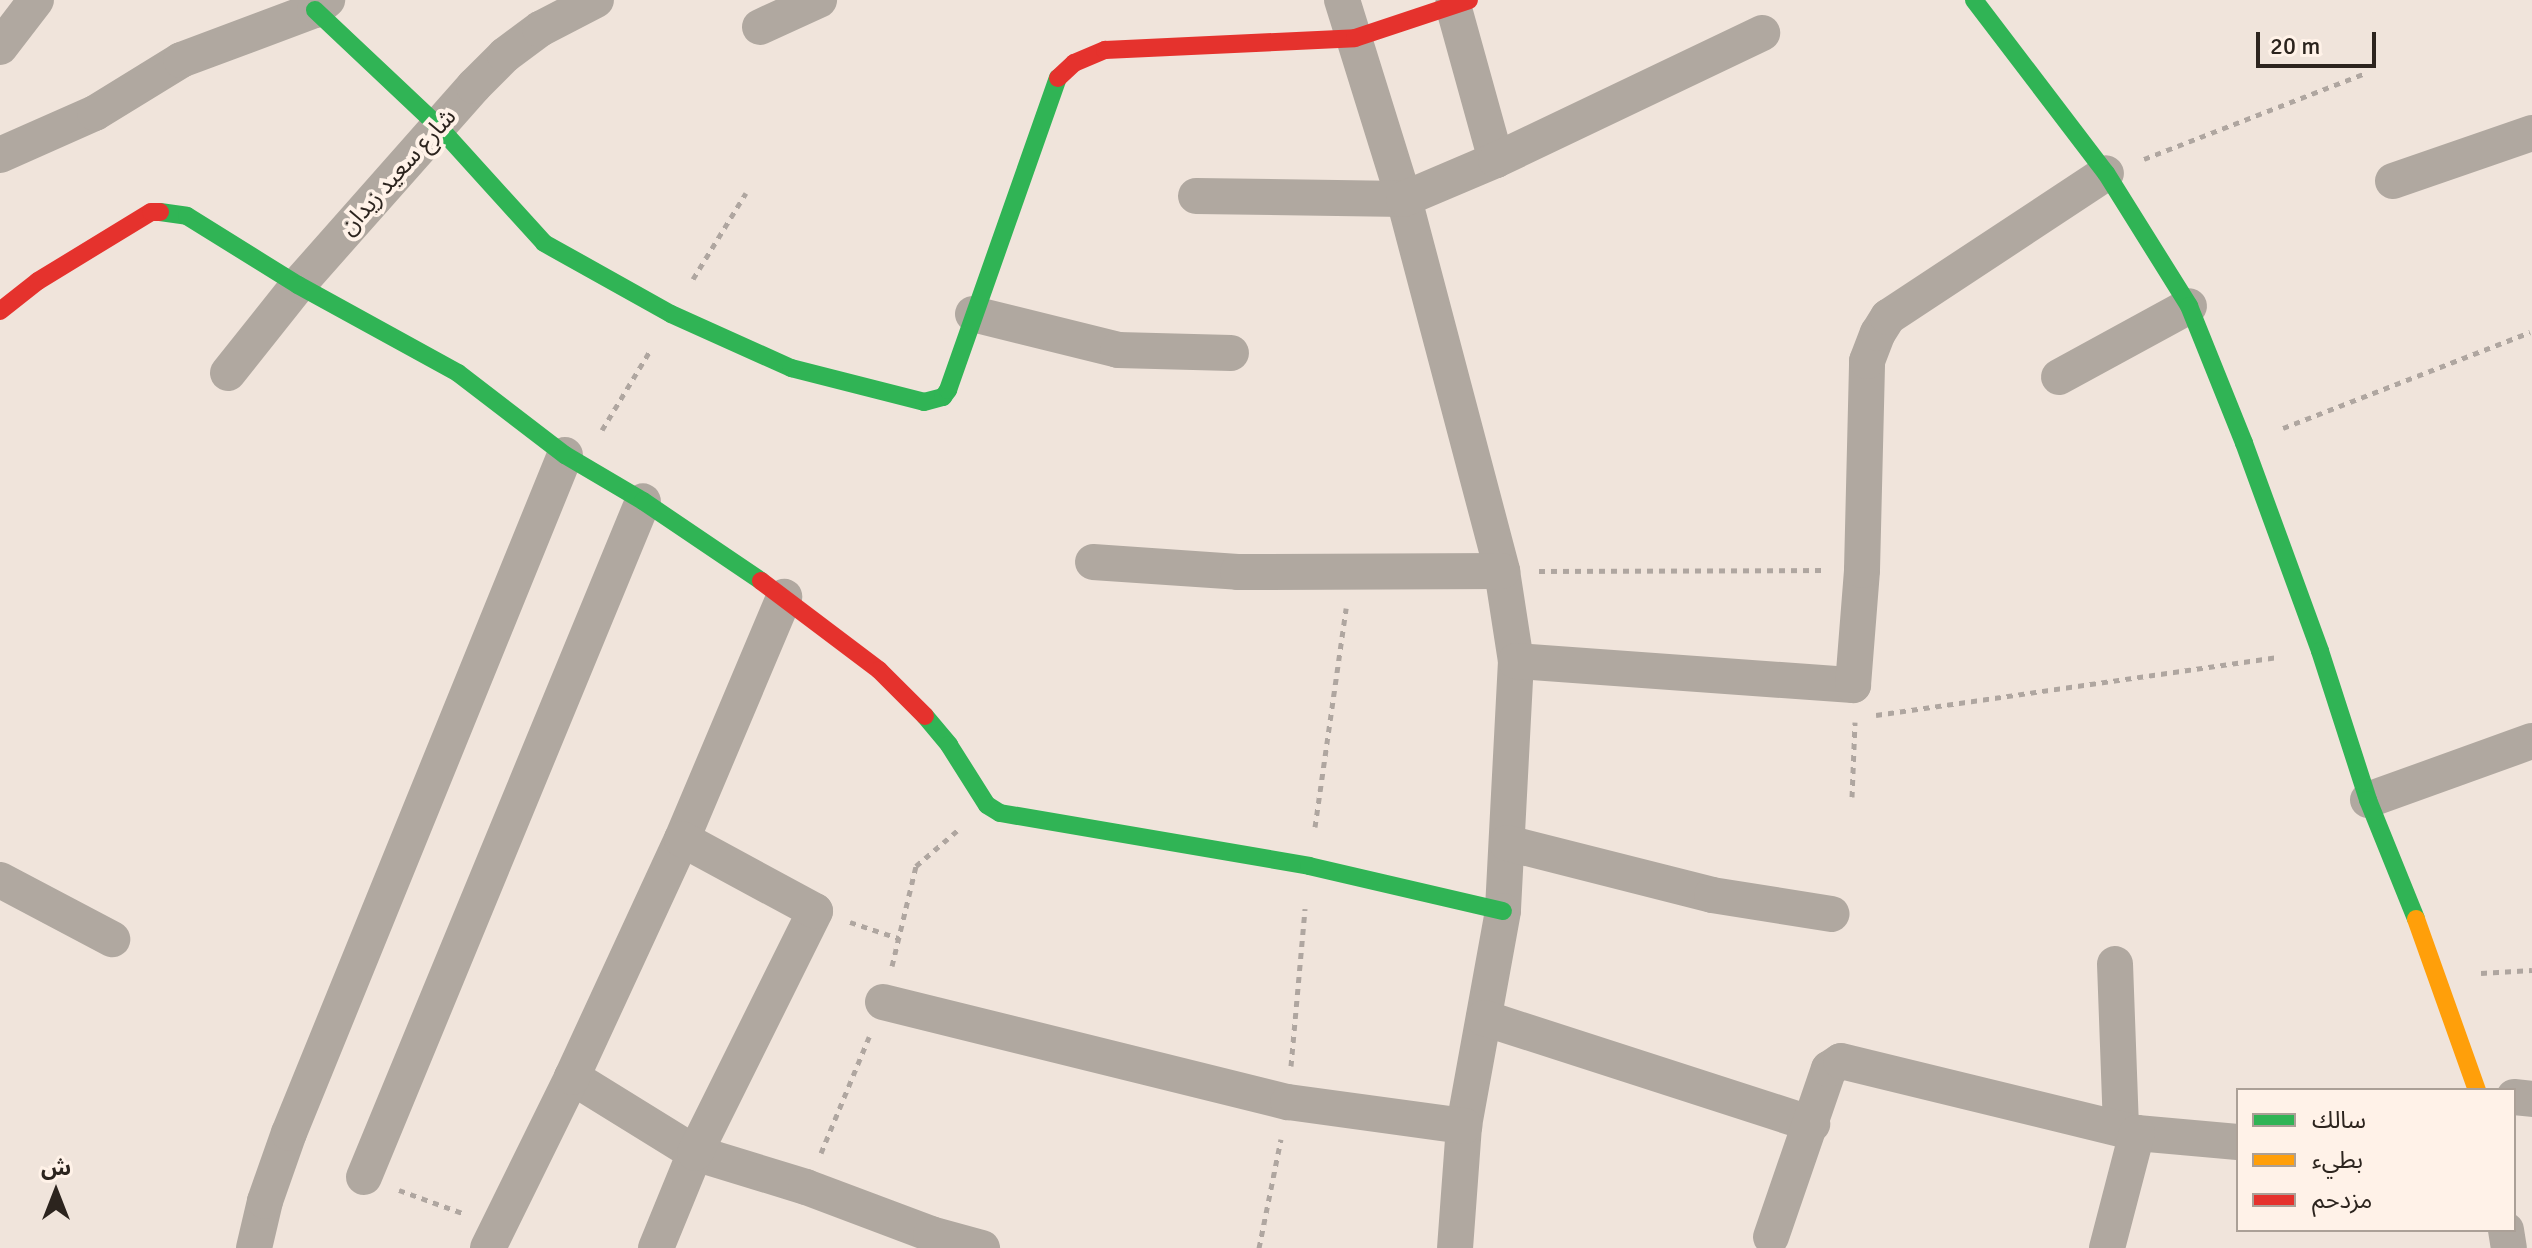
<!DOCTYPE html>
<meta charset="utf-8">
<style>
body{margin:0}
#map{position:relative;width:2532px;height:1248px;overflow:hidden;background:#f0e4db;font-family:Signika,"Noto Sans Arabic",sans-serif}
div>[style]{position:absolute}
.path>*{height:5px;margin-top:-2.5px;transform-origin:0;background:repeating-linear-gradient(90deg,#afa6a0 0 6px,transparent 0 12px)}
.street>*{height:36px;margin:-18px;padding:0 18px;transform-origin:18px;border-radius:18px;background:#b0a8a0}
.fast>*{height:18px;margin:-9px;padding:0 9px;transform-origin:9px;border-radius:9px;background:#30b455}
.slow>*{height:18px;margin:-9px;padding:0 9px;transform-origin:9px;border-radius:9px;background:#ff9f0a}
.jam>*{height:18px;margin:-9px;padding:0 9px;transform-origin:9px;border-radius:9px;background:#e5322d}
span{translate:-50% -50%;white-space:nowrap;text-align:center;line-height:1.15;-webkit-text-stroke:8px #fff2e8;paint-order:stroke}
.street-label{font-size:24px;color:#2c241e}
.legend{position:absolute;left:2236px;top:1088px;width:280px;height:144px;box-sizing:border-box;background:#fff2e8;border:2px solid #aba097;margin:0;padding:10px 14px;list-style:none;font-size:24px;color:#2c241e}
.legend li{display:flex;align-items:center;gap:16px;height:40px}
.legend b{width:40px;border:2px solid #aba097}
.north{position:absolute;left:16px;top:1152px;width:80px;height:80px;-webkit-text-stroke:6px #fff2e8;paint-order:stroke;rotate:0deg;font-size:22px;font-weight:700;line-height:32px;text-align:center;color:#2c241e}
.north::after{content:'';display:block;margin:auto;width:28px;height:36px;background:#2c241e;clip-path:polygon(50% 0,100% 100%,50% 72%,0 100%)}
.scale{position:absolute;left:2256px;top:32px;width:120px;height:36px;box-sizing:border-box;border:4px solid #2c241e;border-top:0;padding-left:10px;font-size:24px;line-height:28px;white-space:nowrap;color:#2c241e;-webkit-text-stroke:6px #fff2e8;paint-order:stroke}
</style>
<div id="map">
<div class="path">
<i style="left:2144px;top:159px;width:235px;rotate:-21.2deg"></i>
<i style="left:693px;top:279px;width:101px;rotate:-58.4deg"></i>
<i style="left:2283px;top:428px;width:265px;rotate:-21.2deg"></i>
<i style="left:602px;top:430px;width:95px;rotate:-58.8deg"></i>
<i style="left:1539px;top:571px;width:286px;rotate:-0.2deg"></i>
<i style="left:1876px;top:715px;width:406px;rotate:-8.2deg"></i>
<i style="left:1852px;top:797px;width:75px;rotate:-87.7deg"></i>
<i style="left:1315px;top:827px;width:221px;rotate:-81.9deg"></i>
<i style="left:850px;top:922px;width:51px;rotate:18.4deg"></i>
<i style="left:892px;top:966px;width:103px;rotate:-76.5deg"></i>
<i style="left:916px;top:866px;width:55px;rotate:-40.6deg"></i>
<i style="left:2481px;top:973px;width:51px;rotate:-3.4deg"></i>
<i style="left:1291px;top:1066px;width:158px;rotate:-84.9deg"></i>
<i style="left:821px;top:1153px;width:126px;rotate:-67.5deg"></i>
<i style="left:399px;top:1190px;width:70px;rotate:20deg"></i>
<i style="left:1259px;top:1248px;width:111px;rotate:-78.6deg"></i>
</div>
<div class="street">
<i style="left:1342px;top:0;width:208px;rotate:72.7deg"></i>
<i style="left:1404px;top:199px;width:385px;rotate:75.2deg"></i>
<i style="left:1502px;top:571px;width:91px;rotate:81.2deg"></i>
<i style="left:1516px;top:661px;width:250px;rotate:93deg"></i>
<i style="left:1503px;top:911px;width:219px;rotate:100.3deg"></i>
<i style="left:1464px;top:1126px;width:122px;rotate:94.2deg"></i>
<i style="left:1453px;top:5px;width:161px;rotate:74.5deg"></i>
<i style="left:760px;top:27px;width:65px;rotate:-24.6deg"></i>
<i style="left:0;top:47px;width:59px;rotate:-52.5deg"></i>
<i style="left:0;top:155px;width:104px;rotate:-23.9deg"></i>
<i style="left:95px;top:113px;width:101px;rotate:-31.6deg"></i>
<i style="left:181px;top:60px;width:143px;rotate:-20.5deg"></i>
<i style="left:315px;top:10px;width:16px;rotate:-40deg"></i>
<i style="left:2393px;top:181px;width:147px;rotate:-19.1deg"></i>
<i style="left:1196px;top:196px;width:208px;rotate:0.8deg"></i>
<i style="left:1404px;top:199px;width:100px;rotate:-23deg"></i>
<i style="left:1496px;top:160px;width:295px;rotate:-25.5deg"></i>
<i style="left:973px;top:314px;width:149px;rotate:13.9deg"></i>
<i style="left:1118px;top:350px;width:113px;rotate:1.5deg"></i>
<i style="left:228px;top:373px;width:112px;rotate:-51.5deg"></i>
<i style="left:298px;top:285px;width:266px;rotate:-48.5deg"></i>
<i style="left:474px;top:86px;width:44px;rotate:-45deg"></i>
<i style="left:505px;top:55px;width:44px;rotate:-36.6deg"></i>
<i style="left:540px;top:29px;width:63px;rotate:-27.4deg"></i>
<i style="left:2059px;top:377px;width:148px;rotate:-28.6deg"></i>
<i style="left:1093px;top:562px;width:145px;rotate:3.9deg"></i>
<i style="left:1238px;top:572px;width:264px;rotate:-0.2deg"></i>
<i style="left:1516px;top:661px;width:338px;rotate:4.1deg"></i>
<i style="left:1853px;top:685px;width:115px;rotate:-85.5deg"></i>
<i style="left:1862px;top:570px;width:209px;rotate:-88.6deg"></i>
<i style="left:1867px;top:361px;width:30px;rotate:-69deg"></i>
<i style="left:1878px;top:333px;width:19px;rotate:-58deg"></i>
<i style="left:1888px;top:317px;width:261px;rotate:-33.4deg"></i>
<i style="left:2368px;top:800px;width:174px;rotate:-19.8deg"></i>
<i style="left:1507px;top:843px;width:211px;rotate:14.2deg"></i>
<i style="left:1712px;top:895px;width:121px;rotate:9deg"></i>
<i style="left:0;top:880px;width:127px;rotate:27.8deg"></i>
<i style="left:2115px;top:964px;width:165px;rotate:87.9deg"></i>
<i style="left:883px;top:1002px;width:417px;rotate:13.9deg"></i>
<i style="left:1288px;top:1102px;width:178px;rotate:7.8deg"></i>
<i style="left:1484px;top:1018px;width:345px;rotate:17.9deg"></i>
<i style="left:572px;top:1077px;width:145px;rotate:31.7deg"></i>
<i style="left:695px;top:1153px;width:116px;rotate:17deg"></i>
<i style="left:806px;top:1187px;width:134px;rotate:20.6deg"></i>
<i style="left:931px;top:1234px;width:53px;rotate:15.4deg"></i>
<i style="left:2514px;top:1097px;width:18px;rotate:6deg"></i>
<i style="left:364px;top:1177px;width:731px;rotate:-67.57deg"></i>
<i style="left:2506px;top:1230px;width:18px;rotate:81deg"></i>
<i style="left:1771px;top:1237px;width:178px;rotate:-71deg"></i>
<i style="left:1829px;top:1069px;width:14px;rotate:-34deg"></i>
<i style="left:1841px;top:1061px;width:305px;rotate:13.7deg"></i>
<i style="left:2137px;top:1133px;width:101px;rotate:5.1deg"></i>
<i style="left:254px;top:1248px;width:48px;rotate:-76.8deg"></i>
<i style="left:265px;top:1201px;width:72px;rotate:-70.6deg"></i>
<i style="left:289px;top:1133px;width:732px;rotate:-67.85deg"></i>
<i style="left:488px;top:1248px;width:191px;rotate:-63.8deg"></i>
<i style="left:572px;top:1077px;width:262px;rotate:-65.2deg"></i>
<i style="left:682px;top:839px;width:263px;rotate:-67.1deg"></i>
<i style="left:656px;top:1248px;width:103px;rotate:-67.7deg"></i>
<i style="left:695px;top:1153px;width:270px;rotate:-63.6deg"></i>
<i style="left:815px;top:911px;width:151px;rotate:-151.6deg"></i>
<i style="left:2107px;top:1248px;width:119px;rotate:-75.4deg"></i>
</div>
<div class="fast">
<i style="left:1974px;top:0;width:218px;rotate:52.7deg"></i>
<i style="left:2106px;top:173px;width:157px;rotate:58deg"></i>
<i style="left:2189px;top:306px;width:148px;rotate:68.1deg"></i>
<i style="left:2244px;top:443px;width:221px;rotate:69.9deg"></i>
<i style="left:2320px;top:651px;width:157px;rotate:72.1deg"></i>
<i style="left:2368px;top:800px;width:128px;rotate:68deg"></i>
<i style="left:315px;top:10px;width:170px;rotate:43.3deg"></i>
<i style="left:439px;top:127px;width:156px;rotate:47.8deg"></i>
<i style="left:544px;top:243px;width:145px;rotate:29.2deg"></i>
<i style="left:671px;top:314px;width:132px;rotate:24.2deg"></i>
<i style="left:791px;top:368px;width:137px;rotate:14.3deg"></i>
<i style="left:924px;top:402px;width:20px;rotate:-15deg"></i>
<i style="left:943px;top:397px;width:9px;rotate:-54deg"></i>
<i style="left:948px;top:390px;width:331px;rotate:-70.6deg"></i>
<i style="left:160px;top:212px;width:27px;rotate:8deg"></i>
<i style="left:187px;top:216px;width:131px;rotate:31.9deg"></i>
<i style="left:298px;top:285px;width:183px;rotate:28.8deg"></i>
<i style="left:458px;top:373px;width:135px;rotate:37.5deg"></i>
<i style="left:565px;top:455px;width:91px;rotate:30.5deg"></i>
<i style="left:643px;top:501px;width:143px;rotate:34.1deg"></i>
<i style="left:925px;top:716px;width:38px;rotate:50deg"></i>
<i style="left:949px;top:745px;width:71px;rotate:57.7deg"></i>
<i style="left:987px;top:805px;width:15px;rotate:32deg"></i>
<i style="left:1000px;top:813px;width:314px;rotate:9.7deg"></i>
<i style="left:1309px;top:866px;width:199px;rotate:13.1deg"></i>
</div>
<div class="slow">
<i style="left:2416px;top:919px;width:182px;rotate:70.4deg"></i>
</div>
<div class="jam">
<i style="left:1058px;top:78px;width:22px;rotate:-43deg"></i>
<i style="left:1074px;top:63px;width:34px;rotate:-23deg"></i>
<i style="left:1105px;top:50px;width:250px;rotate:-2.7deg"></i>
<i style="left:1355px;top:38px;width:120px;rotate:-18.4deg"></i>
<i style="left:0;top:311px;width:48px;rotate:-38.3deg"></i>
<i style="left:38px;top:281px;width:132px;rotate:-31.4deg"></i>
<i style="left:151px;top:212px;width:9px"></i>
<i style="left:761px;top:581px;width:148px;rotate:37deg"></i>
<i style="left:879px;top:670px;width:65px;rotate:45deg"></i>
</div>
<div class="street-label">
<span style="left:398px;top:172px;rotate:-48deg">شارع سعيد زيدان</span>
</div>
<ul class="legend">
<li><b style="height:10px;background:#30b455"></b>سالك</li>
<li><b style="height:10px;background:#ff9f0a"></b>بطيء</li>
<li><b style="height:10px;background:#e5322d"></b>مزدحم</li>
</ul>
<div class="north">ش</div>
<div class="scale">20 m</div>
</div>
